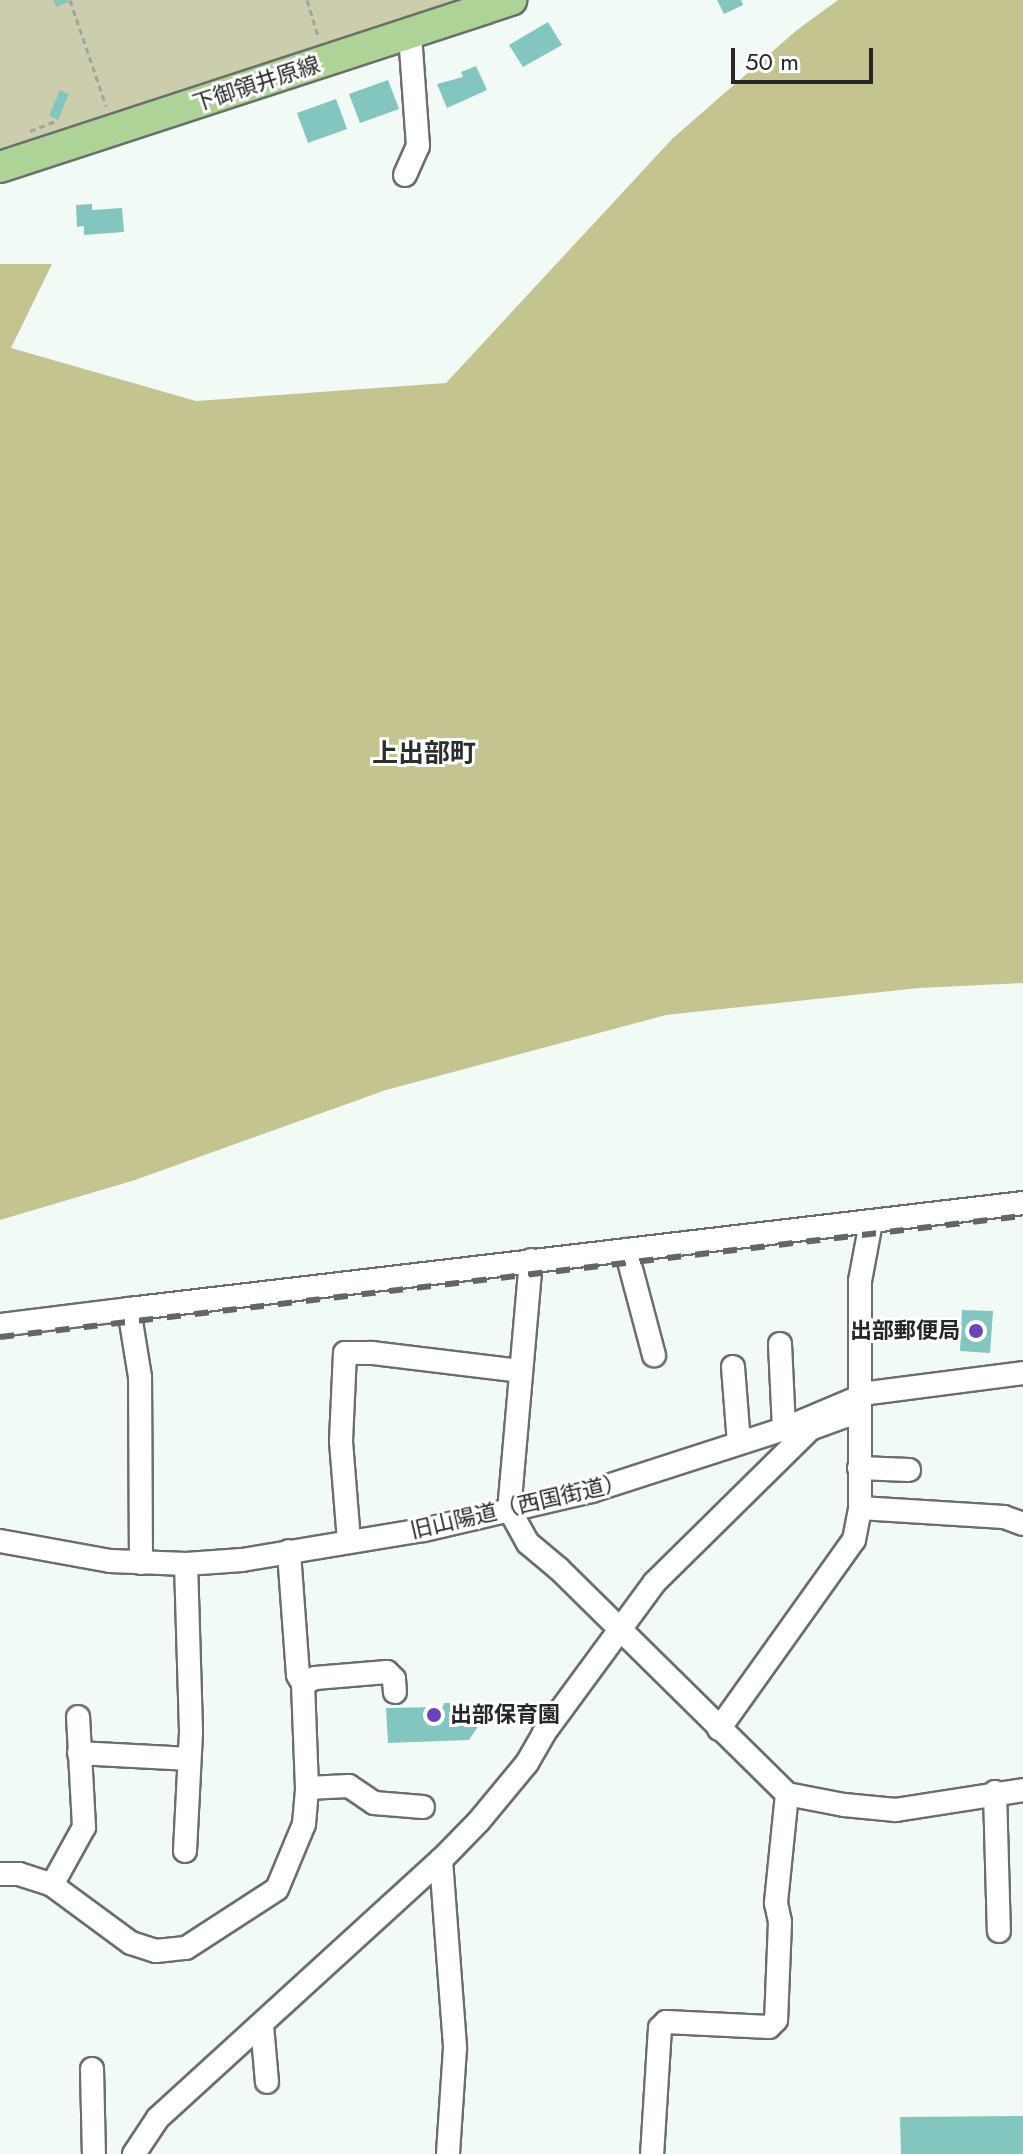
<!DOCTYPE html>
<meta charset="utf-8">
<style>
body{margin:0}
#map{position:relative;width:1023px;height:2154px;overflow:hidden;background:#f2faf5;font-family:Jost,"Noto Sans JP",sans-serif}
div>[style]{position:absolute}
.green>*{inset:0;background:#cccdac}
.forest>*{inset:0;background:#c3c48f}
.building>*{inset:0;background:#82c6bf}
.path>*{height:3px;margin-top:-1.5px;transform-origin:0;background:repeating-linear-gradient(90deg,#9fa5a1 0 6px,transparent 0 10px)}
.roads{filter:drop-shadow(2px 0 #69706c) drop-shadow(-2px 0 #69706c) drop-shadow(0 2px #69706c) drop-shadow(0 -2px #69706c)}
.minor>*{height:22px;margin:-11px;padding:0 11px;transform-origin:11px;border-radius:11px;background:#fff}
.major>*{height:30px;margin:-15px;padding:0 15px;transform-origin:15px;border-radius:15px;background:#add397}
.rail>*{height:6px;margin-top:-3px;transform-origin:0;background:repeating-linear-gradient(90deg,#636764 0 14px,transparent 0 28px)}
.dots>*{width:22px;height:22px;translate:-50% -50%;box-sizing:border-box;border:4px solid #fff;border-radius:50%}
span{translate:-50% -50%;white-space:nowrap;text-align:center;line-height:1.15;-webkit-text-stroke:6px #fff;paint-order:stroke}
.street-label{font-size:22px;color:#242725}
.poi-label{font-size:22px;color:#242725;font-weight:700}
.right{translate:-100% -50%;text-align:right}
.left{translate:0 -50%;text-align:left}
.quarter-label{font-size:26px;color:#2a302d;font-weight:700}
.scale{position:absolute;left:731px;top:48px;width:142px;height:36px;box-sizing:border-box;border:4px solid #242725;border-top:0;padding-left:10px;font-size:24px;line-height:28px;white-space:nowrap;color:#242725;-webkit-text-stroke:6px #fff;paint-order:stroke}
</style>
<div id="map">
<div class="green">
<i style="clip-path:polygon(0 0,475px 0,0 156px)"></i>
</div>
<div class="forest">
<i style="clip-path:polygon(838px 0,1023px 0,1023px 983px,919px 988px,666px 1015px,386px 1090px,135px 1180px,0 1220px,0 264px,52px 264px,11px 348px,196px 401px,446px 383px,673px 138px,797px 30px)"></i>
</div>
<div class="building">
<i style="clip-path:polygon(54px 0,68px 0,69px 2px,56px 7px)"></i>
<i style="clip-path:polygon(717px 0,741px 0,743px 5px,724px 14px)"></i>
<i style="clip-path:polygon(548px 22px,562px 45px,523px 67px,509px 45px)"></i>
<i style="clip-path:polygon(476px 66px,487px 90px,447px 108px,437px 84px,463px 77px,461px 72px)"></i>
<i style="clip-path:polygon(388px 80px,399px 109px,360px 123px,349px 94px)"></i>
<i style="clip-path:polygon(60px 90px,69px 94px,58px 120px,49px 116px)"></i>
<i style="clip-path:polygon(336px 99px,347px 129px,308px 143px,297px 113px)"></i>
<i style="clip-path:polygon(92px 204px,92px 210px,122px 208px,124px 232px,84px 235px,84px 226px,77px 227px,76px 205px)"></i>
<i style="clip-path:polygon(962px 1310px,993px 1311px,990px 1353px,960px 1351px)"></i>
<i style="clip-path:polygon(444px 1703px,450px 1703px,450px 1713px,472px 1713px,471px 1721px,479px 1725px,469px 1740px,388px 1743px,386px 1708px,443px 1707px)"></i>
<i style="clip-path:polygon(1023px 2116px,1023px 2154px,901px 2154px,900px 2117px)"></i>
</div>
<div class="path">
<i style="left:70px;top:0;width:112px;rotate:71.2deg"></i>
<i style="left:307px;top:0;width:38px;rotate:73deg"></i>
<i style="left:30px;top:131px;width:28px;rotate:-21deg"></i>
</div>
<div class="roads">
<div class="minor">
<i style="left:405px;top:175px;width:32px;rotate:-66deg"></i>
<i style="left:418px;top:146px;width:111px;rotate:-94.1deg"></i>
<i style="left:626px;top:1250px;width:109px;rotate:75.1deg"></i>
<i style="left:531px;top:1260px;width:250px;rotate:95deg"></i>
<i style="left:509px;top:1509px;width:39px;rotate:61deg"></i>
<i style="left:528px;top:1543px;width:40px;rotate:40deg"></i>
<i style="left:559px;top:1569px;width:320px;rotate:44.6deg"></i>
<i style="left:787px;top:1794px;width:110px;rotate:95.8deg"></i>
<i style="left:776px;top:1903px;width:19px;rotate:78deg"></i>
<i style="left:780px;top:1922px;width:98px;rotate:92.3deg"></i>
<i style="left:776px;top:2020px;width:10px;rotate:135deg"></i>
<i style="left:769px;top:2027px;width:103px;rotate:-177.2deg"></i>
<i style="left:666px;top:2022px;width:8px;rotate:135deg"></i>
<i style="left:660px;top:2028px;width:126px;rotate:93.6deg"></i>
<i style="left:0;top:1325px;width:130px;rotate:-7.1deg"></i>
<i style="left:780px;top:1344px;width:85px;rotate:87.3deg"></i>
<i style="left:733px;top:1367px;width:76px;rotate:85.5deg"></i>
<i style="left:859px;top:1468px;width:50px;rotate:2.3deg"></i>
<i style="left:860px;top:1508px;width:144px;rotate:3.6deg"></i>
<i style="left:1004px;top:1517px;width:20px;rotate:20deg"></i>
<i style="left:0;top:1541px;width:112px;rotate:10.3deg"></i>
<i style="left:110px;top:1561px;width:76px;rotate:2.3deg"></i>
<i style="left:186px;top:1564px;width:56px;rotate:-4.1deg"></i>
<i style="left:242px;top:1560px;width:184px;rotate:-9.4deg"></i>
<i style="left:424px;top:1530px;width:172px;rotate:-13.1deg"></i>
<i style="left:592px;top:1491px;width:202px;rotate:-17.9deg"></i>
<i style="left:784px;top:1429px;width:92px;rotate:-23deg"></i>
<i style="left:869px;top:1393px;width:155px;rotate:-7.4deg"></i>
<i style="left:349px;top:1541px;width:100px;rotate:-94.6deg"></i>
<i style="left:341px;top:1441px;width:88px;rotate:-87.4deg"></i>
<i style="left:345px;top:1353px;width:27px"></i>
<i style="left:372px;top:1353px;width:150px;rotate:6.9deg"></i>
<i style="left:141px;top:1563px;width:186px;rotate:-90.3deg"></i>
<i style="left:140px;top:1377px;width:69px;rotate:-99.2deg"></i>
<i style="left:129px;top:1309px;width:900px;rotate:-6.76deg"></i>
<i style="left:303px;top:1684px;width:13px;rotate:-27deg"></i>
<i style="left:315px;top:1678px;width:72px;rotate:-4.8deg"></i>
<i style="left:387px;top:1672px;width:10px;rotate:45deg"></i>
<i style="left:394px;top:1679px;width:13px;rotate:86deg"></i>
<i style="left:719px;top:1729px;width:232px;rotate:-54.5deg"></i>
<i style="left:854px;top:1540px;width:33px;rotate:-79deg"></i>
<i style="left:860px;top:1508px;width:227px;rotate:-90deg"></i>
<i style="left:860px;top:1281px;width:60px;rotate:-79.4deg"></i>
<i style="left:79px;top:1753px;width:110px;rotate:3.1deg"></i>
<i style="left:307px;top:1788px;width:42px;rotate:-2.7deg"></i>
<i style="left:349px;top:1786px;width:30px;rotate:34deg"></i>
<i style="left:374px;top:1803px;width:49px;rotate:4.7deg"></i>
<i style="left:995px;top:1792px;width:139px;rotate:88.4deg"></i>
<i style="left:787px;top:1794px;width:58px;rotate:10.9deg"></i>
<i style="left:844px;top:1805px;width:52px;rotate:5.5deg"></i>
<i style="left:896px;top:1810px;width:129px;rotate:-8.9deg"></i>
<i style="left:185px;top:1851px;width:120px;rotate:-87.1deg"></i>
<i style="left:191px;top:1731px;width:167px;rotate:-91.7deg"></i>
<i style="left:441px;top:1860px;width:189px;rotate:85.7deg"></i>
<i style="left:455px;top:2048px;width:106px;rotate:93.8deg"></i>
<i style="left:0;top:1874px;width:19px"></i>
<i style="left:19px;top:1874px;width:35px;rotate:18deg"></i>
<i style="left:52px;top:1885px;width:98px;rotate:36.3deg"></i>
<i style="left:131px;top:1943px;width:26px;rotate:18deg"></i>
<i style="left:156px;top:1951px;width:30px;rotate:-6deg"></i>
<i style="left:186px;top:1948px;width:108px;rotate:-33deg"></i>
<i style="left:277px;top:1889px;width:70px;rotate:-67.4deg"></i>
<i style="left:304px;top:1824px;width:36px;rotate:-85deg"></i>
<i style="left:307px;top:1788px;width:104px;rotate:-92.2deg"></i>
<i style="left:303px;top:1684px;width:10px;rotate:-119deg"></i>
<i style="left:298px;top:1675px;width:124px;rotate:-94.2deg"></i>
<i style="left:52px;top:1885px;width:66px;rotate:-61.1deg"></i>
<i style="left:84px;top:1827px;width:110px;rotate:-93.1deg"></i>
<i style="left:262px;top:2025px;width:57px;rotate:85deg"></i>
<i style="left:92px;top:2069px;width:85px;rotate:88.7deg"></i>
<i style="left:134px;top:2154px;width:43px;rotate:-56.3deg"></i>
<i style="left:158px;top:2118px;width:383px;rotate:-42.4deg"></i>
<i style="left:441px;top:1860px;width:54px;rotate:-45.7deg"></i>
<i style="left:479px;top:1821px;width:75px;rotate:-50.4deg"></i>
<i style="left:527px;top:1763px;width:34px;rotate:-60deg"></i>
<i style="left:544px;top:1733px;width:186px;rotate:-53.7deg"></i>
<i style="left:654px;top:1583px;width:219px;rotate:-44.6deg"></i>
<i style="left:810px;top:1429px;width:38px;rotate:-20deg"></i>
<i style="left:846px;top:1416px;width:21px;rotate:-53deg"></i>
</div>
<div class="major">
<i style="left:0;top:167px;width:538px;rotate:-18.1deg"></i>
</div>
</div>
<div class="rail">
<i style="left:0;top:1337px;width:1030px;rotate:-6.75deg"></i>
</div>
<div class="dots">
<i style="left:976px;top:1331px;background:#6b44bc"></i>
<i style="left:434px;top:1715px;background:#6b44bc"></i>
</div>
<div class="street-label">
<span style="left:256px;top:84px;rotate:-18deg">下御領井原線</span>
<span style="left:518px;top:1506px;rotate:-13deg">旧山陽道（西国街道）</span>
</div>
<div class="poi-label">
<span class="right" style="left:960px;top:1331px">出部郵便局</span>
<span class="left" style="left:450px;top:1715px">出部保育園</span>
</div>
<div class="quarter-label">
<span style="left:424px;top:754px">上出部町</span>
</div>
<div class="scale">50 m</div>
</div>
